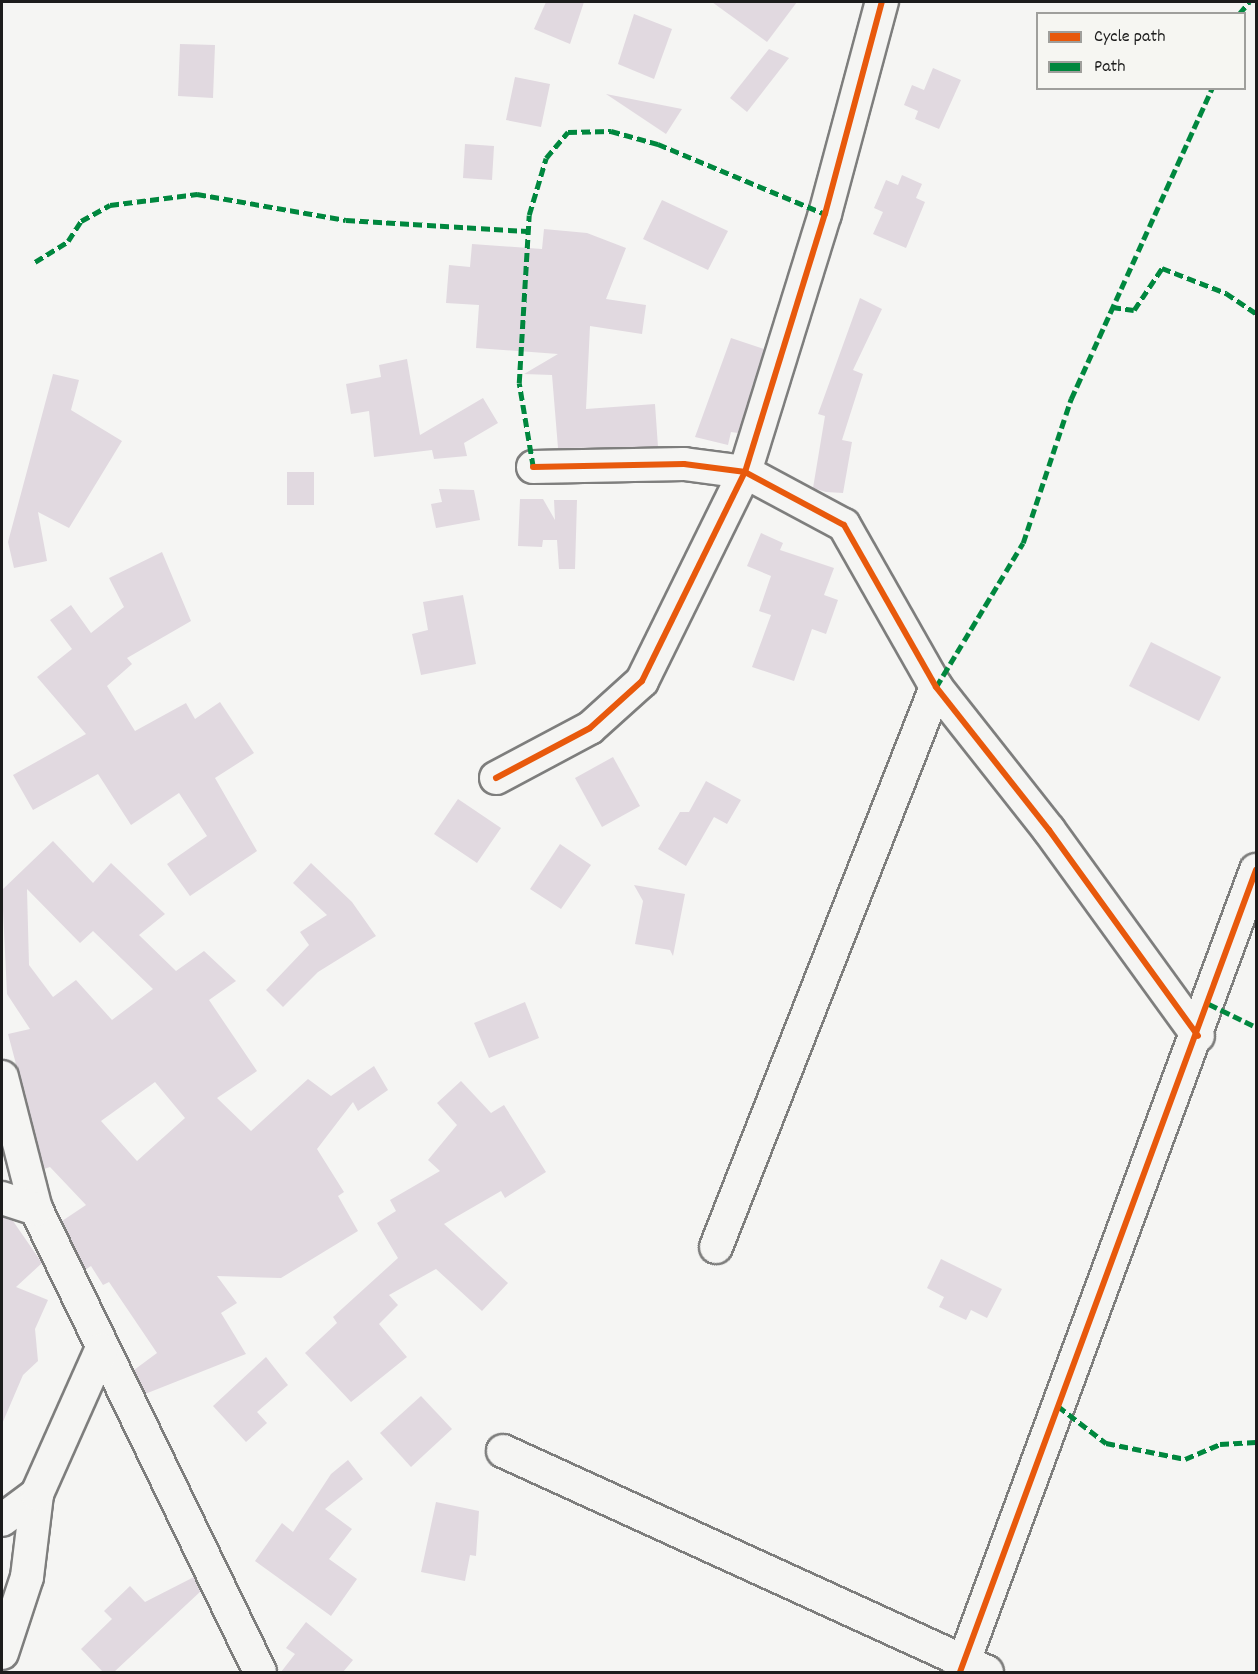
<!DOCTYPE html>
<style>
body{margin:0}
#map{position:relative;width:1258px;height:1674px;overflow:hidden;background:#f5f5f3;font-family:Dekko,sans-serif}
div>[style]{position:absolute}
.building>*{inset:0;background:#e1d9e0}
.roads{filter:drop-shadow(2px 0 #7e7e7d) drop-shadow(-2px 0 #7e7e7d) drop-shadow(0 2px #7e7e7d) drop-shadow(0 -2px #7e7e7d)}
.minor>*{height:32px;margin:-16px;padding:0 16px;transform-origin:16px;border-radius:16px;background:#f5f5f3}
.quiet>*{height:4.5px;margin-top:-2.25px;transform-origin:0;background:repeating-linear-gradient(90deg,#00873e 0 9px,transparent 0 13.5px)}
.cycleway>*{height:6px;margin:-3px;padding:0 3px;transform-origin:3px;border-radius:3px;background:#e8590c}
span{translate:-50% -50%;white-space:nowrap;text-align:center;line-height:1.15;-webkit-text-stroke:4.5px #f6f6f2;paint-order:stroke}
.frame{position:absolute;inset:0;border:3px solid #1c1c1c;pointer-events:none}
.legend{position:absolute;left:1036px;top:12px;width:210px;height:78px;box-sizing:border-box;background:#f6f6f2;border:2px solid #9f9f9c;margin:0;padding:8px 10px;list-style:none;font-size:18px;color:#1c1c1c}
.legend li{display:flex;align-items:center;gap:12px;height:30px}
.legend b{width:30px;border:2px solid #9f9f9c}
</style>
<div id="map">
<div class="building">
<i style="clip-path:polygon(546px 2px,584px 2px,570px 44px,534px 29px)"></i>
<i style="clip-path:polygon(712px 2px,797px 2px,767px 42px)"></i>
<i style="clip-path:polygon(634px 14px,672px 29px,654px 79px,618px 64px)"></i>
<i style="clip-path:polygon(180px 44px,215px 45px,213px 98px,178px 96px)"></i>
<i style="clip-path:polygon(769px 49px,789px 58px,747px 112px,730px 98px)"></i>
<i style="clip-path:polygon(933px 68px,961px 80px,939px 129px,915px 119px,918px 111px,904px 105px,912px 85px,924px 90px)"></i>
<i style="clip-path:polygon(515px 77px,550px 84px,541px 127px,506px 120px)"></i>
<i style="clip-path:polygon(606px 94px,682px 109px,666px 134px)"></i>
<i style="clip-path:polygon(465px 144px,494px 146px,492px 180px,463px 178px)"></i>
<i style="clip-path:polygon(902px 175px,922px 184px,916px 198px,925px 202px,906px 248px,873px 234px,883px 212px,874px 208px,886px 180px,898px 185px)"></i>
<i style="clip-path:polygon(662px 200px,728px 231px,708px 270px,643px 239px)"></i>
<i style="clip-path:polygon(544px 229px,587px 233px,626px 248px,606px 299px,646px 305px,642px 334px,590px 326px,586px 409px,655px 404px,658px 447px,558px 448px,552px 375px,524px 374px,558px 354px,476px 348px,479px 305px,446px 303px,449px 265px,470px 267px,472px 244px,542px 249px)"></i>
<i style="clip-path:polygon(860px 298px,882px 309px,853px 370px,863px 374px,842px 440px,852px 442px,843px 493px,826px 492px,813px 488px,825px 416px,818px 414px)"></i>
<i style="clip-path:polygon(731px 338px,764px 349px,738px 433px,731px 432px,728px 445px,695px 437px)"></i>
<i style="clip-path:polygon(407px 359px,420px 435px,483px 398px,498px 423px,464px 443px,467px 456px,434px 459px,432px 450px,374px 457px,369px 411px,351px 414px,346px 384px,381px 377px,379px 365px)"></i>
<i style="clip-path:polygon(53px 374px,79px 380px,71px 410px,122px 441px,69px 528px,38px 512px,47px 561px,14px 568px,8px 542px)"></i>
<i style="clip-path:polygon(287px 472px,314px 472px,314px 505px,287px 505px)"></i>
<i style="clip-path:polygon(439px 489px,474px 490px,480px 520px,436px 528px,431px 504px,442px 502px)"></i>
<i style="clip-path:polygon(520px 499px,543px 499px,555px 520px,554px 500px,577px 500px,575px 569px,559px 569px,557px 540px,543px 540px,542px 547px,518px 546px)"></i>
<i style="clip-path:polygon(761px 533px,783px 543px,780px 550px,834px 568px,824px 595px,838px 600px,826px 634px,812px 629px,794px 681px,752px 667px,771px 615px,759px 611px,771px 576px,747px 566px)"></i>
<i style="clip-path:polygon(162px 552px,191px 621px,127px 658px,132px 664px,107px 686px,135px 731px,186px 703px,195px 719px,220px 702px,254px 753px,215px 778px,257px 851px,190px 896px,167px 864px,207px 836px,179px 793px,131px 825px,98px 774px,33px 810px,13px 775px,86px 734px,37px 677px,72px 649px,50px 620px,71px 605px,91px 633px,124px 607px,109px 578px)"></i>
<i style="clip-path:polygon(463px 595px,476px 664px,421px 675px,412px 634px,428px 630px,423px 602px)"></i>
<i style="clip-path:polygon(1151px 642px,1221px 677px,1199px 721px,1129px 686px)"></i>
<i style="clip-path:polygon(613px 757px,640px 806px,602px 827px,575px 778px)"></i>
<i style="clip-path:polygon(706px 781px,741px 800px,727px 824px,714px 817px,686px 866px,658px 849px,680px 812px,689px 812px)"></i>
<i style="clip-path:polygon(458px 799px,501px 828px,477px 863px,434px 834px)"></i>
<i style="clip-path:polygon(evenodd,53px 841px,93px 883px,111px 863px,165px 914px,139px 935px,176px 971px,204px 951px,236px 981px,209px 1000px,257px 1071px,217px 1098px,251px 1131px,308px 1079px,331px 1096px,374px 1066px,388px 1090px,358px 1111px,353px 1102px,317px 1149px,344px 1192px,338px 1196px,358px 1231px,281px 1278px,217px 1276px,237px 1303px,221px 1313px,246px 1354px,145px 1394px,134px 1370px,157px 1353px,109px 1282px,103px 1285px,91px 1266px,85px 1270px,62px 1221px,86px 1205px,50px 1167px,44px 1169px,8px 1034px,30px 1029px,7px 994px,2px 890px,53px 841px,27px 889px,80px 943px,93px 931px,153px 989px,112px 1020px,76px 980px,53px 997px,29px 965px,27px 889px,53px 841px,155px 1082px,185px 1118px,137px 1161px,101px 1121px,155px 1082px)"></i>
<i style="clip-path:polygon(560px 844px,591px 865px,561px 909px,530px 889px)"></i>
<i style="clip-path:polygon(311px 863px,352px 902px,376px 936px,318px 972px,283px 1007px,266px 990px,309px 945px,300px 932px,327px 915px,293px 883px)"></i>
<i style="clip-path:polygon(634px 885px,685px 894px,673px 956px,670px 950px,635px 944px,643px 901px)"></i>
<i style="clip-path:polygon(525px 1002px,539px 1038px,489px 1058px,474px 1023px)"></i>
<i style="clip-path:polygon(461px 1081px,491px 1113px,504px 1105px,546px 1172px,505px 1198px,501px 1191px,444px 1224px,508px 1283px,482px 1311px,436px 1269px,389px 1295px,398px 1305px,379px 1324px,407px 1357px,351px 1402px,305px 1353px,337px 1323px,333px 1317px,398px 1258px,377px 1223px,396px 1211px,390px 1200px,440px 1171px,428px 1160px,457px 1125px,437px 1103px)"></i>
<i style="clip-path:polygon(2px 1217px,13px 1221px,42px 1263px,16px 1287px,48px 1300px,35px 1329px,38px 1361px,23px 1375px,2px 1424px)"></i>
<i style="clip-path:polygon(941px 1259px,1002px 1289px,987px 1318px,971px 1310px,966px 1320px,939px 1307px,944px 1297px,927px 1288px)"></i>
<i style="clip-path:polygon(266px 1357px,288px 1385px,257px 1412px,267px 1423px,246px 1442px,213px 1406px)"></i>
<i style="clip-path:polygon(421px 1396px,452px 1429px,411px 1467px,380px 1433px)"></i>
<i style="clip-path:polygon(348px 1460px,363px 1479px,325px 1509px,352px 1529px,329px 1559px,357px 1579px,331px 1616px,255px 1561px,282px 1523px,293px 1532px,331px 1474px)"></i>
<i style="clip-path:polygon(436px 1502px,479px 1511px,476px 1556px,470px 1555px,465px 1581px,421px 1572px)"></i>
<i style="clip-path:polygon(194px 1577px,201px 1591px,114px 1672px,103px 1672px,81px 1649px,112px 1619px,104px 1611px,130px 1586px,145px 1602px)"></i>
<i style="clip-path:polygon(306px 1622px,353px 1660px,343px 1672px,281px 1672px,295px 1654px,286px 1648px)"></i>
</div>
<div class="roads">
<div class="minor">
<i style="left:533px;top:467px;width:151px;rotate:-1.1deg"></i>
<i style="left:684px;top:464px;width:62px;rotate:7.5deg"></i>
<i style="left:745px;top:472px;width:112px;rotate:28.2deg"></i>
<i style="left:844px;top:525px;width:186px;rotate:60.4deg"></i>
<i style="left:936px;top:687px;width:182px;rotate:51.7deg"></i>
<i style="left:1049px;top:830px;width:254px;rotate:54.1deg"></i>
<i style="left:496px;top:778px;width:106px;rotate:-28deg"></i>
<i style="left:590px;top:728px;width:70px;rotate:-42.1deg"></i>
<i style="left:642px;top:681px;width:233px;rotate:-63.8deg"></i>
<i style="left:745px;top:472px;width:270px;rotate:-72.8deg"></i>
<i style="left:825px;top:214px;width:220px;rotate:-75deg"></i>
<i style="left:2px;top:1077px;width:136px;rotate:75.6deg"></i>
<i style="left:36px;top:1209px;width:514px;rotate:64.18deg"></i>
<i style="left:2px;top:1198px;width:36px;rotate:18deg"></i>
<i style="left:716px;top:1247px;width:602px;rotate:-68.55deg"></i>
<i style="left:503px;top:1451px;width:532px;rotate:24.54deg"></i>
<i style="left:2px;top:1520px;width:44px;rotate:-36.6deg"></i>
<i style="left:2px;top:1653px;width:80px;rotate:-71.8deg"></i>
<i style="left:27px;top:1577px;width:84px;rotate:-83.1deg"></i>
<i style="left:37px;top:1494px;width:158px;rotate:-66deg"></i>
<i style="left:960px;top:1672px;width:855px;rotate:-69.74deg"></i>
</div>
</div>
<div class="quiet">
<i style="left:1239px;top:14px;width:16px;rotate:-50deg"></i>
<i style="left:35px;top:262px;width:39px;rotate:-32deg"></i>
<i style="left:68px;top:241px;width:24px;rotate:-57deg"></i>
<i style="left:81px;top:221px;width:33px;rotate:-29deg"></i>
<i style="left:110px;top:205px;width:88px;rotate:-7.2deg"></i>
<i style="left:197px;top:194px;width:151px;rotate:9.9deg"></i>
<i style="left:346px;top:220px;width:182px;rotate:3.5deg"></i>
<i style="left:1112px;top:307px;width:22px;rotate:8deg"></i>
<i style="left:1134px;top:310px;width:50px;rotate:-56.3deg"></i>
<i style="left:1162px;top:268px;width:69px;rotate:21.3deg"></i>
<i style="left:1226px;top:293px;width:36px;rotate:34deg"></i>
<i style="left:533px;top:467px;width:85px;rotate:-99.5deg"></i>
<i style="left:519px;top:383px;width:168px;rotate:-86.6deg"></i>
<i style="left:529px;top:215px;width:59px;rotate:-73.4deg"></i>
<i style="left:546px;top:158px;width:34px;rotate:-50deg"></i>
<i style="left:568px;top:132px;width:43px;rotate:-1.3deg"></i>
<i style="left:611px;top:131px;width:49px;rotate:15.5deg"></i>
<i style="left:658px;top:144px;width:181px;rotate:22.7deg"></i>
<i style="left:936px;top:687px;width:168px;rotate:-58.9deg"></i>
<i style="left:1023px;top:543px;width:152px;rotate:-71.6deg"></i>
<i style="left:1071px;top:399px;width:341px;rotate:-65.6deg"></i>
<i style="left:1209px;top:1004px;width:52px;rotate:26.1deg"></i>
<i style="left:1058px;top:1406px;width:61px;rotate:37.6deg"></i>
<i style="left:1106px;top:1443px;width:81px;rotate:11.4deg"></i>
<i style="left:1185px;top:1459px;width:38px;rotate:-23deg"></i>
<i style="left:1220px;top:1444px;width:36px;rotate:-3deg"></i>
</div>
<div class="cycleway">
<i style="left:533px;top:467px;width:151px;rotate:-1.1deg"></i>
<i style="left:684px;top:464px;width:62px;rotate:7.5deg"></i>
<i style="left:745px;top:472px;width:112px;rotate:28.2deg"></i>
<i style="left:844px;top:525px;width:186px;rotate:60.4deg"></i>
<i style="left:936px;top:687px;width:182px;rotate:51.7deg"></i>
<i style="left:1049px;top:830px;width:254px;rotate:54.1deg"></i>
<i style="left:496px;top:778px;width:106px;rotate:-28deg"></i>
<i style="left:590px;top:728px;width:70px;rotate:-42.1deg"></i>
<i style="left:642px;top:681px;width:233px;rotate:-63.8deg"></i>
<i style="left:745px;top:472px;width:270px;rotate:-72.8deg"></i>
<i style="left:825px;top:214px;width:220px;rotate:-75deg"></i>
<i style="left:960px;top:1672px;width:855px;rotate:-69.74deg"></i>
</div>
<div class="frame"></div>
<ul class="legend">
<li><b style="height:8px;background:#e8590c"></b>Cycle path</li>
<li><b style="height:8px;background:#00873e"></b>Path</li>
</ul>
</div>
